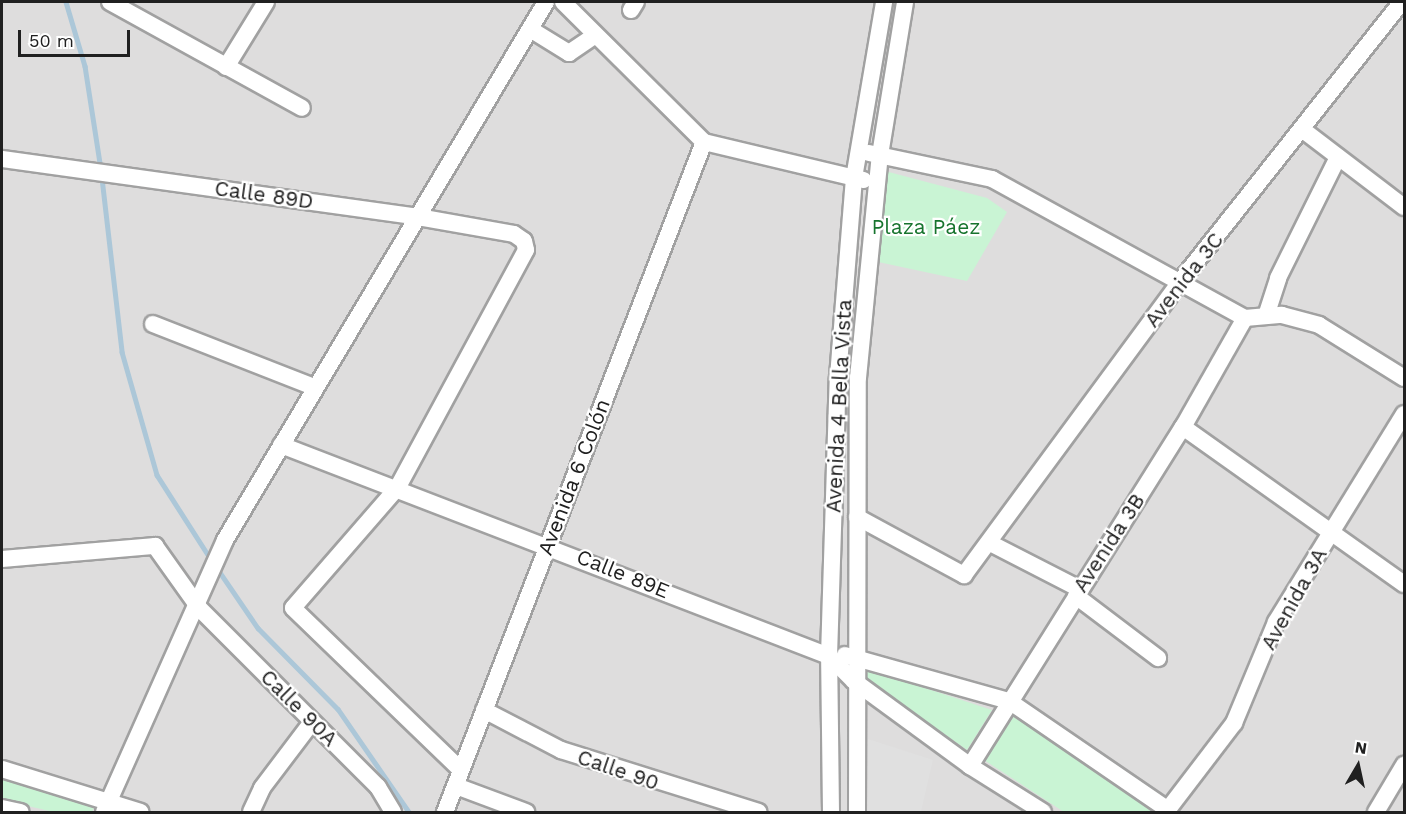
<!DOCTYPE html>
<meta charset="utf-8">
<style>
body{margin:0}
#map{position:relative;width:1406px;height:814px;overflow:hidden;background:#efeee7;font-family:"Work Sans",sans-serif}
div>[style]{position:absolute}
.residential>*{inset:0;background:#dedddd}
.park>*{inset:0;background:#c9f4d4}
.parking>*{inset:0;background:#e0e0e0}
.stream>*{height:4.5px;margin:-2.25px;padding:0 2.25px;transform-origin:2.25px;border-radius:2.25px;background:#acc7d8}
.roads{filter:drop-shadow(2px 0 #a1a1a1) drop-shadow(-2px 0 #a1a1a1) drop-shadow(0 2px #a1a1a1) drop-shadow(0 -2px #a1a1a1)}
.minor>*{height:16px;margin:-8px;padding:0 8px;transform-origin:8px;border-radius:8px;background:#fff}
span{translate:-50% -50%;white-space:nowrap;text-align:center;line-height:1.15;-webkit-text-stroke:4.5px #fff;paint-order:stroke}
.street-label{font-size:21px;color:#202020}
.park-label{font-size:21px;color:#17742e}
.frame{position:absolute;inset:0;border:3px solid #202020;pointer-events:none}
.north{position:absolute;left:1328px;top:736px;width:60px;height:60px;-webkit-text-stroke:4px #fff;paint-order:stroke;rotate:9deg;font-size:16px;font-weight:700;line-height:24px;text-align:center;color:#202020}
.north::after{content:'';display:block;margin:auto;width:21px;height:27px;background:#202020;clip-path:polygon(50% 0,100% 100%,50% 72%,0 100%)}
.scale{position:absolute;left:18px;top:30px;width:112px;height:27px;box-sizing:border-box;border:3px solid #202020;border-top:0;padding-left:8px;font-size:18px;line-height:21px;white-space:nowrap;color:#202020;-webkit-text-stroke:4px #fff;paint-order:stroke}
</style>
<div id="map">
<div class="residential">
<i style="clip-path:polygon(2px 2px,1404px 2px,1404px 812px,2px 812px)"></i>
</div>
<div class="park">
<i style="clip-path:polygon(885px 171px,987px 198px,1007px 212px,967px 281px,869px 260px)"></i>
<i style="clip-path:polygon(867px 669px,992px 710px,967px 750px,862px 677px)"></i>
<i style="clip-path:polygon(1014px 716px,1155px 812px,1064px 812px,984px 760px)"></i>
<i style="clip-path:polygon(2px 777px,96px 803px,92px 812px,54px 812px,2px 800px)"></i>
</div>
<div class="parking">
<i style="clip-path:polygon(868px 739px,933px 760px,921px 812px,868px 812px)"></i>
</div>
<div class="stream">
<i style="left:66px;top:2px;width:67px;rotate:73.5deg"></i>
<i style="left:85px;top:66px;width:104px;rotate:81.2deg"></i>
<i style="left:102px;top:178px;width:175px;rotate:83.4deg"></i>
<i style="left:122px;top:352px;width:128px;rotate:74.1deg"></i>
<i style="left:157px;top:475px;width:102px;rotate:57.4deg"></i>
<i style="left:217px;top:568px;width:73px;rotate:55.7deg"></i>
<i style="left:258px;top:628px;width:114px;rotate:45.4deg"></i>
<i style="left:338px;top:709px;width:125px;rotate:55.4deg"></i>
</div>
<div class="roads">
<div class="minor">
<i style="left:110px;top:2px;width:219px;rotate:28.9deg"></i>
<i style="left:563px;top:2px;width:199px;rotate:44.8deg"></i>
<i style="left:704px;top:142px;width:164px;rotate:13.4deg"></i>
<i style="left:631px;top:10px;width:9px;rotate:-58deg"></i>
<i style="left:530px;top:29px;width:46px;rotate:31.6deg"></i>
<i style="left:569px;top:53px;width:30px;rotate:-34deg"></i>
<i style="left:226px;top:67px;width:76px;rotate:-58.4deg"></i>
<i style="left:1303px;top:130px;width:127px;rotate:37.3deg"></i>
<i style="left:869px;top:153px;width:126px;rotate:11.9deg"></i>
<i style="left:992px;top:179px;width:289px;rotate:28.8deg"></i>
<i style="left:1245px;top:318px;width:37px;rotate:-5deg"></i>
<i style="left:1282px;top:315px;width:38px;rotate:15deg"></i>
<i style="left:1319px;top:325px;width:100px;rotate:31.9deg"></i>
<i style="left:2px;top:159px;width:420px;rotate:7.9deg"></i>
<i style="left:418px;top:217px;width:97px;rotate:10deg"></i>
<i style="left:514px;top:234px;width:12px;rotate:35deg"></i>
<i style="left:524px;top:241px;width:9px;rotate:77deg"></i>
<i style="left:526px;top:250px;width:269px;rotate:118.4deg"></i>
<i style="left:398px;top:487px;width:160px;rotate:131deg"></i>
<i style="left:293px;top:608px;width:233px;rotate:44deg"></i>
<i style="left:1266px;top:316px;width:40px;rotate:-72deg"></i>
<i style="left:1278px;top:278px;width:135px;rotate:-63.6deg"></i>
<i style="left:153px;top:324px;width:173px;rotate:21.4deg"></i>
<i style="left:1183px;top:427px;width:271px;rotate:35.4deg"></i>
<i style="left:281px;top:445px;width:587px;rotate:21.06deg"></i>
<i style="left:829px;top:656px;width:35px;rotate:45deg"></i>
<i style="left:854px;top:681px;width:144px;rotate:36.2deg"></i>
<i style="left:970px;top:766px;width:86px;rotate:32.2deg"></i>
<i style="left:857px;top:517px;width:122px;rotate:28.5deg"></i>
<i style="left:964px;top:575px;width:363px;rotate:-53.6deg"></i>
<i style="left:1179px;top:283px;width:359px;rotate:-51.6deg"></i>
<i style="left:990px;top:543px;width:101px;rotate:27.1deg"></i>
<i style="left:2px;top:559px;width:154px;rotate:-4.9deg"></i>
<i style="left:155px;top:546px;width:76px;rotate:54.6deg"></i>
<i style="left:199px;top:608px;width:253px;rotate:45deg"></i>
<i style="left:378px;top:787px;width:29px;rotate:59deg"></i>
<i style="left:1076px;top:596px;width:103px;rotate:37.1deg"></i>
<i style="left:845px;top:655px;width:170px;rotate:15.7deg"></i>
<i style="left:1009px;top:701px;width:191px;rotate:34.4deg"></i>
<i style="left:484px;top:710px;width:87px;rotate:27.5deg"></i>
<i style="left:561px;top:750px;width:207px;rotate:17.4deg"></i>
<i style="left:970px;top:766px;width:400px;rotate:-57.9deg"></i>
<i style="left:1183px;top:427px;width:125px;rotate:-60.4deg"></i>
<i style="left:2px;top:769px;width:145px;rotate:17.2deg"></i>
<i style="left:456px;top:786px;width:75px;rotate:20.4deg"></i>
<i style="left:2px;top:808px;width:19px;rotate:12deg"></i>
<i style="left:104px;top:812px;width:298px;rotate:-66deg"></i>
<i style="left:225px;top:540px;width:626px;rotate:-59.18deg"></i>
<i style="left:251px;top:812px;width:26px;rotate:-65deg"></i>
<i style="left:262px;top:788px;width:83px;rotate:-52.9deg"></i>
<i style="left:445px;top:812px;width:718px;rotate:-68.87deg"></i>
<i style="left:831px;top:812px;width:156px;rotate:-90.7deg"></i>
<i style="left:829px;top:656px;width:279px;rotate:-88.2deg"></i>
<i style="left:838px;top:377px;width:200px;rotate:-85.4deg"></i>
<i style="left:854px;top:178px;width:179px;rotate:-80.3deg"></i>
<i style="left:857px;top:812px;width:434px;rotate:-89.9deg"></i>
<i style="left:858px;top:378px;width:224px;rotate:-84.4deg"></i>
<i style="left:880px;top:155px;width:155px;rotate:-80.7deg"></i>
<i style="left:1166px;top:812px;width:112px;rotate:-52.6deg"></i>
<i style="left:1234px;top:723px;width:109px;rotate:-67.4deg"></i>
<i style="left:1276px;top:622px;width:244px;rotate:-58.4deg"></i>
<i style="left:1376px;top:812px;width:55px;rotate:-59.2deg"></i>
</div>
</div>
<div class="street-label">
<span style="left:264px;top:195px;rotate:8deg">Calle 89D</span>
<span style="left:1184px;top:280px;rotate:-52deg">Avenida 3C</span>
<span style="left:839px;top:406px;rotate:-87deg">Avenida 4 Bella Vista</span>
<span style="left:574px;top:477px;rotate:-69deg">Avenida 6 Colón</span>
<span style="left:1109px;top:543px;rotate:-57deg">Avenida 3B</span>
<span style="left:623px;top:574px;rotate:22deg">Calle 89E</span>
<span style="left:1294px;top:599px;rotate:-61deg">Avenida 3A</span>
<span style="left:299px;top:708px;rotate:45deg">Calle 90A</span>
<span style="left:618px;top:770px;rotate:19deg">Calle 90</span>
</div>
<div class="park-label">
<span style="left:926px;top:227px">Plaza Páez</span>
</div>
<div class="frame"></div>
<div class="north">N</div>
<div class="scale">50 m</div>
</div>
